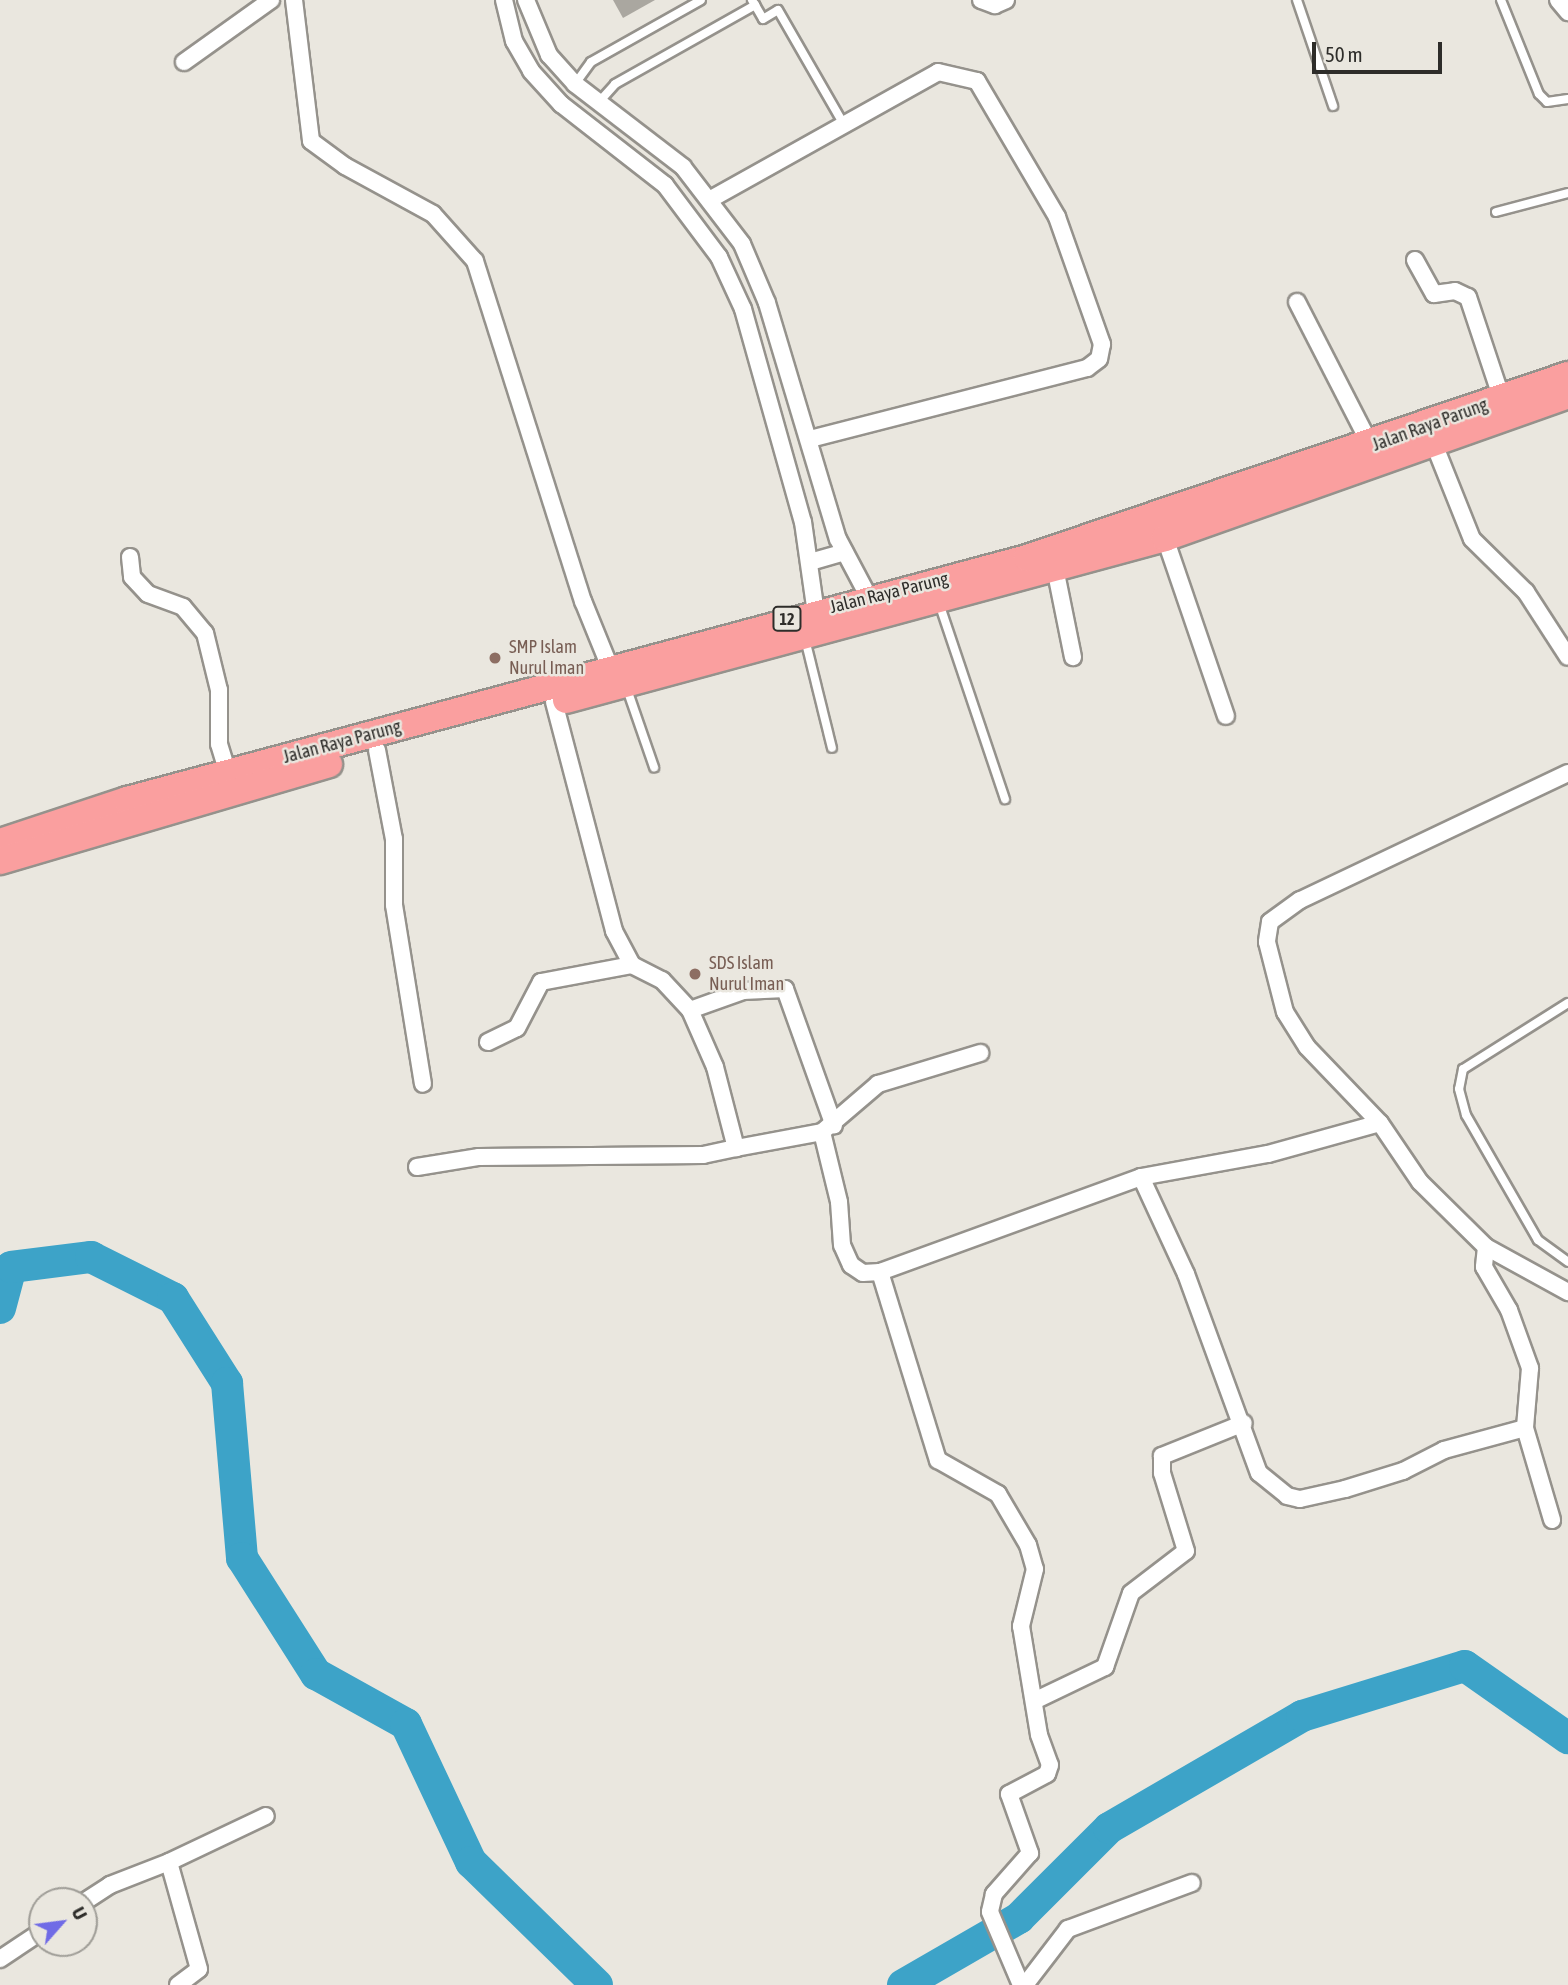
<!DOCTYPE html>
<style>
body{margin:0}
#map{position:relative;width:1568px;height:1985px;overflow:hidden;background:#eae7df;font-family:"Asap Condensed",sans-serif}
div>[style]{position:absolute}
.river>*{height:32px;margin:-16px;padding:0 16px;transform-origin:16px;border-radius:16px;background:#3da3c8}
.building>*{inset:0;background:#aaa7a0}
.roads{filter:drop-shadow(2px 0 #95928c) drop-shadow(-2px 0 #95928c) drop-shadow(0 2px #95928c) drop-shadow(0 -2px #95928c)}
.service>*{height:8px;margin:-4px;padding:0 4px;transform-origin:4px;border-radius:4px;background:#fff}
.minor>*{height:16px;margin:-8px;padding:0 8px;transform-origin:8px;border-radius:8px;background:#fff}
.trunk>*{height:26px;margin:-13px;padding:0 13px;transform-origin:13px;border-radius:13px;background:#fa9f9f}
.dots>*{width:19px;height:19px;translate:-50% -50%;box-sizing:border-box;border:4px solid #eae7df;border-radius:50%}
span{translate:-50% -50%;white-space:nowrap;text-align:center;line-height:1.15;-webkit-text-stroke:5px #eae7df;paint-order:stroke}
.shield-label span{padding:2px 5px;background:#eae7df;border:2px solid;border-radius:5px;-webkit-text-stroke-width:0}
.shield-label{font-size:16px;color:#2e2d2a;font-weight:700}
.street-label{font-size:18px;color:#2e2d2a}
.education-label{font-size:18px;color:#785e54}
.left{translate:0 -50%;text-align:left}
.north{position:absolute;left:28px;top:1887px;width:70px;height:70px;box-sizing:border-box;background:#eae7df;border:2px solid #9f9d97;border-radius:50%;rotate:62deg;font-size:19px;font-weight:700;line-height:28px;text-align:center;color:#2e2d2a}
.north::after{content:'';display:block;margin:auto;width:24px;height:32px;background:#706be6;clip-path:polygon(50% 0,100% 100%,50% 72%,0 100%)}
.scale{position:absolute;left:1312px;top:42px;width:130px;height:32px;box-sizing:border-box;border:4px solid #2e2d2a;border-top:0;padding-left:9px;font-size:21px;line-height:24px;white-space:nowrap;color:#2e2d2a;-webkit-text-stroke:5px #eae7df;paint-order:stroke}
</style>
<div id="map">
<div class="river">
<i style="left:0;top:1308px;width:42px;rotate:-75deg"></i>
<i style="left:11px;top:1267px;width:81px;rotate:-7.1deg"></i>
<i style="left:91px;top:1257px;width:92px;rotate:26.6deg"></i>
<i style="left:173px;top:1298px;width:101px;rotate:57.6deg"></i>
<i style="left:227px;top:1383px;width:176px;rotate:85.1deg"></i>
<i style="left:242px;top:1558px;width:138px;rotate:57.5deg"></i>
<i style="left:316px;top:1674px;width:103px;rotate:29.1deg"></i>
<i style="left:406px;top:1724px;width:153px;rotate:64.8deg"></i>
<i style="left:471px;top:1862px;width:176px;rotate:44.3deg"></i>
<i style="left:903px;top:1985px;width:134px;rotate:-30deg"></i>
<i style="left:1019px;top:1918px;width:127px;rotate:-45deg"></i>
<i style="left:1109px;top:1828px;width:223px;rotate:-30.1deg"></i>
<i style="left:1302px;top:1716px;width:170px;rotate:-17.1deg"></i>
<i style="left:1465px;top:1666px;width:126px;rotate:35deg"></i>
</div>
<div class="building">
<i style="clip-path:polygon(613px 0,655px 0,623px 18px)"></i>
</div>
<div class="roads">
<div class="service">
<i style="left:1297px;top:0;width:112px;rotate:71.2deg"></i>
<i style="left:1501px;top:0;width:101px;rotate:68deg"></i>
<i style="left:1539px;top:94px;width:11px;rotate:45deg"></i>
<i style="left:1547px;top:102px;width:21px;rotate:-8deg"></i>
<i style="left:755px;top:5px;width:16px;rotate:60deg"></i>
<i style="left:763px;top:19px;width:17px;rotate:-31deg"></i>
<i style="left:778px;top:10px;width:133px;rotate:60.1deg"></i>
<i style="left:575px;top:84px;width:27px;rotate:-54deg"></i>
<i style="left:591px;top:62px;width:126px;rotate:-29.4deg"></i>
<i style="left:599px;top:102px;width:24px;rotate:-48deg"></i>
<i style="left:615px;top:84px;width:161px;rotate:-29.4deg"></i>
<i style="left:755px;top:5px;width:6px;rotate:-121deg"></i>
<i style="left:1496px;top:212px;width:74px;rotate:-14.8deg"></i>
<i style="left:939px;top:603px;width:207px;rotate:71.4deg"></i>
<i style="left:805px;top:639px;width:112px;rotate:76.1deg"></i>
<i style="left:627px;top:689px;width:83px;rotate:70.9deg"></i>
<i style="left:1568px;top:1003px;width:124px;rotate:147.8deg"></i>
<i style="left:1463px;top:1069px;width:20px;rotate:101deg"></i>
<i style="left:1459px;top:1089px;width:27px;rotate:75deg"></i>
<i style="left:1466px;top:1115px;width:144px;rotate:60.1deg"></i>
<i style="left:1538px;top:1240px;width:37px;rotate:36deg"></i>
</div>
<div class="minor">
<i style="left:294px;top:0;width:142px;rotate:83.1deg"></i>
<i style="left:311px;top:141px;width:42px;rotate:36.3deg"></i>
<i style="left:345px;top:166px;width:100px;rotate:28.6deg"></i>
<i style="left:433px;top:214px;width:63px;rotate:48.2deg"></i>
<i style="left:475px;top:261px;width:357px;rotate:72.4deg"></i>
<i style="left:583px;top:601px;width:74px;rotate:67.9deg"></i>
<i style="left:504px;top:0;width:42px;rotate:76.3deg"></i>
<i style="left:514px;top:41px;width:34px;rotate:60deg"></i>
<i style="left:531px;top:71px;width:45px;rotate:47.7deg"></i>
<i style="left:561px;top:104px;width:132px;rotate:37.9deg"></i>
<i style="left:665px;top:185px;width:90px;rotate:53.1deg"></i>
<i style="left:719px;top:257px;width:57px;rotate:65.2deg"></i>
<i style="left:743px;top:309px;width:221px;rotate:74.3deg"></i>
<i style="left:803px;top:522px;width:99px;rotate:81.9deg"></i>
<i style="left:526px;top:0;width:60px;rotate:67.3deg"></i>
<i style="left:549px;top:55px;width:39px;rotate:48deg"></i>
<i style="left:575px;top:84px;width:136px;rotate:37.5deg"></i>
<i style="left:683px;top:167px;width:97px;rotate:52.5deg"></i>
<i style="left:742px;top:244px;width:64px;rotate:67deg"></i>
<i style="left:767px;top:303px;width:246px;rotate:73.3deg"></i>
<i style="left:838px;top:539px;width:75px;rotate:62.1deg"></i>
<i style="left:981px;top:0;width:15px;rotate:20deg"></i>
<i style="left:995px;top:5px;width:12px;rotate:-24deg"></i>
<i style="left:1558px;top:0;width:16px;rotate:50deg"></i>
<i style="left:184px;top:62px;width:107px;rotate:-35.5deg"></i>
<i style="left:711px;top:199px;width:260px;rotate:-29.2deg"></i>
<i style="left:938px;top:72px;width:40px;rotate:13deg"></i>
<i style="left:977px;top:81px;width:158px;rotate:59.5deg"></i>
<i style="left:1057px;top:217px;width:135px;rotate:70.5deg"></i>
<i style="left:1102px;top:344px;width:15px;rotate:101deg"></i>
<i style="left:1099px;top:359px;width:15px;rotate:143deg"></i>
<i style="left:1087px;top:368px;width:286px;rotate:165.6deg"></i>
<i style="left:1415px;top:260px;width:39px;rotate:61deg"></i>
<i style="left:1434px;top:294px;width:21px;rotate:-8deg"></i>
<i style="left:1455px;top:291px;width:14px;rotate:25deg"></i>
<i style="left:1468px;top:297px;width:108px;rotate:71.6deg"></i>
<i style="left:1297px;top:302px;width:162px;rotate:62.8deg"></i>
<i style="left:1434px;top:444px;width:102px;rotate:68.2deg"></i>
<i style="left:1472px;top:539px;width:76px;rotate:44.5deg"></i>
<i style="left:1526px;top:592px;width:77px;rotate:57.1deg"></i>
<i style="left:1165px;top:538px;width:188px;rotate:71.1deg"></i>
<i style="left:130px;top:557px;width:20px;rotate:84deg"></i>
<i style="left:132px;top:577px;width:23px;rotate:47deg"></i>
<i style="left:148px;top:594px;width:37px;rotate:20deg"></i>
<i style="left:183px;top:607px;width:34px;rotate:50deg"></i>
<i style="left:205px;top:633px;width:59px;rotate:76.2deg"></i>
<i style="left:219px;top:690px;width:54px;rotate:90deg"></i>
<i style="left:219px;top:744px;width:30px;rotate:73deg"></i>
<i style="left:810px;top:562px;width:36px;rotate:-16deg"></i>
<i style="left:1055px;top:568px;width:91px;rotate:78.6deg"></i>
<i style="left:554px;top:702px;width:237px;rotate:75.3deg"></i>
<i style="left:614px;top:931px;width:38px;rotate:62deg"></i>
<i style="left:632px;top:965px;width:34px;rotate:27deg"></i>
<i style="left:662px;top:980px;width:41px;rotate:47deg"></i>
<i style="left:690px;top:1010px;width:62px;rotate:66.3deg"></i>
<i style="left:715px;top:1067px;width:84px;rotate:75.5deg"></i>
<i style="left:736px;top:1148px;width:87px;rotate:-10.5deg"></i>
<i style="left:822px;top:1132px;width:74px;rotate:-40.6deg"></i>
<i style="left:878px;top:1084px;width:107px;rotate:-16.9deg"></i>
<i style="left:377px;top:750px;width:91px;rotate:79.2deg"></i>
<i style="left:394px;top:839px;width:66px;rotate:90deg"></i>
<i style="left:394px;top:905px;width:181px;rotate:80.8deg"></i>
<i style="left:1568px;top:773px;width:297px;rotate:154.6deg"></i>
<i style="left:1300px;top:900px;width:37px;rotate:144deg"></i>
<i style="left:1270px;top:922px;width:20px;rotate:99deg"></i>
<i style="left:1267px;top:942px;width:72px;rotate:75.6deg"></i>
<i style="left:1285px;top:1012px;width:41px;rotate:57.8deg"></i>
<i style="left:1307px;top:1047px;width:105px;rotate:46.2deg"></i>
<i style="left:1380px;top:1123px;width:71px;rotate:55.9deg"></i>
<i style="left:1420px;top:1182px;width:93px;rotate:44.6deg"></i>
<i style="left:1486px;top:1247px;width:94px;rotate:28.8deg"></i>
<i style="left:690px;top:1010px;width:56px;rotate:-19.7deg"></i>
<i style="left:743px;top:991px;width:42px;rotate:-2.7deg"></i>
<i style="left:785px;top:989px;width:145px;rotate:70.3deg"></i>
<i style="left:488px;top:1042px;width:32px;rotate:-26deg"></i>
<i style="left:517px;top:1028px;width:52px;rotate:-62.4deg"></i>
<i style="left:541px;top:982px;width:93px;rotate:-10.6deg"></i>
<i style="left:822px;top:1132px;width:72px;rotate:76.3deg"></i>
<i style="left:839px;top:1202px;width:43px;rotate:86deg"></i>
<i style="left:842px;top:1245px;width:22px;rotate:66deg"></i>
<i style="left:851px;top:1265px;width:14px;rotate:34deg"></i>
<i style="left:863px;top:1273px;width:17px;rotate:-3deg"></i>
<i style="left:880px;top:1272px;width:278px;rotate:-20deg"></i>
<i style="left:1141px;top:1177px;width:107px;rotate:65.1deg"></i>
<i style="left:1186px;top:1274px;width:212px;rotate:69.9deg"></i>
<i style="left:1259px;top:1473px;width:36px;rotate:39deg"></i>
<i style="left:1287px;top:1496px;width:13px;rotate:13deg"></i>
<i style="left:1300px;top:1499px;width:46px;rotate:-12.5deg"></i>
<i style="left:1345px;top:1489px;width:61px;rotate:-17.2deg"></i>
<i style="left:1403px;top:1471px;width:46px;rotate:-27.1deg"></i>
<i style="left:1444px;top:1450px;width:84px;rotate:-15.2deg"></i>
<i style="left:417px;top:1167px;width:63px;rotate:-9.2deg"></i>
<i style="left:479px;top:1157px;width:224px;rotate:-0.5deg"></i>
<i style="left:703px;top:1155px;width:34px;rotate:-12deg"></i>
<i style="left:1141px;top:1177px;width:129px;rotate:-10.3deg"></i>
<i style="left:1268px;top:1154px;width:116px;rotate:-15.5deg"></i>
<i style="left:1486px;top:1247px;width:20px;rotate:96deg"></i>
<i style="left:1484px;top:1267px;width:50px;rotate:59.8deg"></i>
<i style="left:1509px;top:1310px;width:62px;rotate:70.1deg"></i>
<i style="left:1530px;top:1368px;width:60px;rotate:94.8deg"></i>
<i style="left:1525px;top:1428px;width:96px;rotate:73.6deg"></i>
<i style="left:880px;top:1272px;width:197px;rotate:72.9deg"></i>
<i style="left:938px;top:1460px;width:69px;rotate:29.5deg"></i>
<i style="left:998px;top:1494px;width:59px;rotate:59.5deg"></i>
<i style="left:1028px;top:1545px;width:25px;rotate:74deg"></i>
<i style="left:1035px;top:1569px;width:59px;rotate:103.8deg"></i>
<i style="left:1021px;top:1626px;width:110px;rotate:80.6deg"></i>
<i style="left:1039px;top:1735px;width:32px;rotate:70deg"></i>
<i style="left:1050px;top:1765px;width:9px;rotate:108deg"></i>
<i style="left:1047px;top:1774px;width:43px;rotate:152.2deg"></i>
<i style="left:1009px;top:1794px;width:63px;rotate:70.4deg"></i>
<i style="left:1030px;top:1853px;width:55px;rotate:131.3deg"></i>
<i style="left:994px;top:1894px;width:18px;rotate:103deg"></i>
<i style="left:990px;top:1912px;width:79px;rotate:67deg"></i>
<i style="left:1034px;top:1701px;width:79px;rotate:-25.6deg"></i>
<i style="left:1105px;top:1667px;width:78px;rotate:-70.6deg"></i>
<i style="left:1131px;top:1593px;width:69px;rotate:-37.4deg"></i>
<i style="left:1186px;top:1551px;width:82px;rotate:-107.1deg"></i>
<i style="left:1162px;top:1473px;width:17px;rotate:-90deg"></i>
<i style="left:1162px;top:1456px;width:88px;rotate:-21.9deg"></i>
<i style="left:84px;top:1902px;width:31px;rotate:-33deg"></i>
<i style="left:110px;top:1885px;width:63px;rotate:-21.3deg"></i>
<i style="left:0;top:1959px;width:50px;rotate:-33.7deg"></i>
<i style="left:178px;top:1985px;width:26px;rotate:-37deg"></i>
<i style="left:199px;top:1969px;width:111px;rotate:-105.7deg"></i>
<i style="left:169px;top:1862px;width:107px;rotate:-25.4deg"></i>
<i style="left:1025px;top:1985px;width:71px;rotate:-52.5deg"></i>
<i style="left:1068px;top:1929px;width:132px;rotate:-20.4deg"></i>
</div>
<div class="trunk">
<i style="left:566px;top:700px;width:621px;rotate:-15.13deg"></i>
<i style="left:1165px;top:538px;width:428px;rotate:-19.5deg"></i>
<i style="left:0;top:842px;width:134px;rotate:-18.3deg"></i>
<i style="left:127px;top:800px;width:932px;rotate:-15.05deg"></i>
<i style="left:1027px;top:558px;width:571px;rotate:-18.69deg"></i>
<i style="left:0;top:861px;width:343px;rotate:-16.4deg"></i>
</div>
</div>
<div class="dots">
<i style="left:495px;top:658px;background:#8d6e63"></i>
<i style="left:695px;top:974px;background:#8d6e63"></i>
</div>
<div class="shield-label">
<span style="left:787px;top:619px">12</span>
</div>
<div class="street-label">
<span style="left:1430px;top:425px;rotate:-20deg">Jalan Raya Parung</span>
<span style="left:889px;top:593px;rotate:-14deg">Jalan Raya Parung</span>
<span style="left:342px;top:742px;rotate:-15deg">Jalan Raya Parung</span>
</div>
<div class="education-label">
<span class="left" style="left:509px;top:658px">SMP Islam<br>Nurul Iman</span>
<span class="left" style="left:709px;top:974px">SDS Islam<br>Nurul Iman</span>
</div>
<div class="north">U</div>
<div class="scale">50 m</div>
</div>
